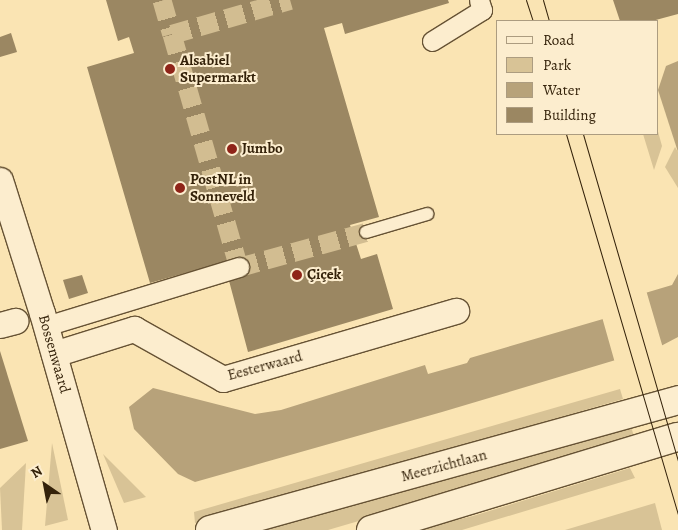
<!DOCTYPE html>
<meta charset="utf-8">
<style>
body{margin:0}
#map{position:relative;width:678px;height:530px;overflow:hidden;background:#fae4b3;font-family:Alegreya,serif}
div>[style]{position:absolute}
.green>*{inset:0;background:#d8c396}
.water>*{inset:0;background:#b7a27a}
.pier>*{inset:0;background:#fae4b3}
.building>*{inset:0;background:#9b8762}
.pedestrian-tunnel>*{height:19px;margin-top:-9.5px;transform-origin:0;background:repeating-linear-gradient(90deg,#d2bd91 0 19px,transparent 0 28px)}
.roads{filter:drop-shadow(1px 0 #665234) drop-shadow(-1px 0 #665234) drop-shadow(0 1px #665234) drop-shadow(0 -1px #665234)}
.service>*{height:12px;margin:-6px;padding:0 6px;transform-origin:6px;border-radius:6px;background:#fcedce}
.pedestrian>*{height:19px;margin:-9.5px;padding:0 9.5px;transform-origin:9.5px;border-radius:9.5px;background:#fcedce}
.minor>*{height:25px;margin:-12.5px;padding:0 12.5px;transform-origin:12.5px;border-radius:12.5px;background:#fcedce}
.tertiary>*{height:28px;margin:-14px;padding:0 14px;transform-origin:14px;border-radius:14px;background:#fcedce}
.tram>*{height:1px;margin:-0.5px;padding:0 0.5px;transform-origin:0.5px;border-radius:0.5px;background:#34220a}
.dots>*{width:14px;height:14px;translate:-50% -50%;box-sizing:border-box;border:2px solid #fcedce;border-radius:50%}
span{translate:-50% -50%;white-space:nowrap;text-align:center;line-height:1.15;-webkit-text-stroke:4px #fcedce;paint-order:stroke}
.poi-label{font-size:15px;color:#34220a;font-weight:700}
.left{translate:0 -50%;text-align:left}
.street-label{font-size:15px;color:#34220a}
.legend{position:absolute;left:496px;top:20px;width:162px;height:115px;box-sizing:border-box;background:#fcedce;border:1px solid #ac9c80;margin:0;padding:6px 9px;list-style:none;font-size:15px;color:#34220a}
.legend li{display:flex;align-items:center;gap:10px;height:25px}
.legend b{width:25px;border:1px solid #ac9c80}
.north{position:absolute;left:20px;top:460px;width:50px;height:50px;-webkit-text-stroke:4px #fcedce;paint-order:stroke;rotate:327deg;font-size:14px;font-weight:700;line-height:20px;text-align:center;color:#34220a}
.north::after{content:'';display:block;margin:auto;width:18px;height:22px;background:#34220a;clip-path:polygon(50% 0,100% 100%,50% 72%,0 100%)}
</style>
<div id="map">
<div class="green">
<i style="clip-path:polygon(657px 128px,662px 146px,654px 170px,643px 134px,657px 134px)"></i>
<i style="clip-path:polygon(675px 147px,678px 152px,678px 188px,665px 167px)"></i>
<i style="clip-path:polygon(620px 389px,623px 399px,195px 523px,194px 512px)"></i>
<i style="clip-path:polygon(630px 423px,635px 440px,328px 530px,265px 530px)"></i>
<i style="clip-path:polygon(52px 443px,68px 520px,45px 526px)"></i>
<i style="clip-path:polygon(103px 454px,146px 497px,124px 503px)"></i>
<i style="clip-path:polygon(26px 463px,22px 530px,2px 530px,0 488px)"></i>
<i style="clip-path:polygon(630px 468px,635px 478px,462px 530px,415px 530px,473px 516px)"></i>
<i style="clip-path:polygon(655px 503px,662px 530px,565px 530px)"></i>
</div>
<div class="water">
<i style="clip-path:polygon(678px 61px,678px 152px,658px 90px,666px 66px)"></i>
<i style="clip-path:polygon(678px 274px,678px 337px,659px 347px,442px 412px,195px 482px,178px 474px,134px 429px,129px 407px,153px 388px,255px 414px,281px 410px,425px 365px,428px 374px,467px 363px,470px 358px,627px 312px,625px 299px,672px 285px)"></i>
</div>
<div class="pier">
<i style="clip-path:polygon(646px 290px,663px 348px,615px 363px,602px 317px,625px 310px,623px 297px)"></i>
</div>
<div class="building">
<i style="clip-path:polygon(106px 0,448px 0,449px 3px,345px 34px,342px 23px,324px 28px,379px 217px,350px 225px,361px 259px,377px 254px,393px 309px,248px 352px,224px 262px,150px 283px,87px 67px,134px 53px,129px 37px,118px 41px)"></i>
<i style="clip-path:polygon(613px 0,678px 0,678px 14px,652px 21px,620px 21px)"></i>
<i style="clip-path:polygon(11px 33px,17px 52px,0 57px,0 37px)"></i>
<i style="clip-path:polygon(82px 275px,88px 293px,69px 299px,63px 280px)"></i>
<i style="clip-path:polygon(0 351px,28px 441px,0 449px)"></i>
</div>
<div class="pedestrian-tunnel">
<i style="left:162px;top:0;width:35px;rotate:74deg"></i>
<i style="left:172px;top:34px;width:123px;rotate:-16.1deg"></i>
<i style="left:172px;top:34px;width:242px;rotate:74deg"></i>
<i style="left:239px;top:267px;width:132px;rotate:-15.4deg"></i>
</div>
<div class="roads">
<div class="service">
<i style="left:366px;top:232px;width:64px;rotate:-16.4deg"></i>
</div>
<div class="pedestrian">
<i style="left:432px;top:41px;width:59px;rotate:-31.8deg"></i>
<i style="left:482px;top:10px;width:10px;rotate:-107deg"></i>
<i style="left:46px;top:326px;width:202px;rotate:-17deg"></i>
</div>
<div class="minor">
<i style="left:0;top:180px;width:139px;rotate:72.5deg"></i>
<i style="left:42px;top:313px;width:226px;rotate:74.1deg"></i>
<i style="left:0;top:325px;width:16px;rotate:-15deg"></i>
<i style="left:54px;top:354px;width:84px;rotate:-17.4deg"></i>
<i style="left:134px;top:329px;width:102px;rotate:29.3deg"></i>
<i style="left:223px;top:379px;width:243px;rotate:-16.3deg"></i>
</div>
<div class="tertiary">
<i style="left:210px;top:530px;width:486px;rotate:-15.5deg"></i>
<i style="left:371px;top:530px;width:321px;rotate:-16.9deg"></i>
</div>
</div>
<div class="tram">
<i style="left:526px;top:0;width:22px;rotate:72deg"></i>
<i style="left:543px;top:0;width:22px;rotate:74deg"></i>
<i style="left:566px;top:134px;width:396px;rotate:73.6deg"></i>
<i style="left:583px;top:134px;width:341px;rotate:73.8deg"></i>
</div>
<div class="dots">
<i style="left:170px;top:69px;background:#8f2418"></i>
<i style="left:232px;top:149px;background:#8f2418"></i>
<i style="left:180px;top:188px;background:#8f2418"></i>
<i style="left:297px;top:275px;background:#8f2418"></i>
</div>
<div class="poi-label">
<span class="left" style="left:180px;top:69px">Alsabiel<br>Supermarkt</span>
<span class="left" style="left:242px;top:149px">Jumbo</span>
<span class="left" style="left:190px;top:188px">PostNL in<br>Sonneveld</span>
<span class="left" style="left:307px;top:275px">Çiçek</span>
</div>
<div class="street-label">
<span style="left:54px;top:354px;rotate:74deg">Bossenwaard</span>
<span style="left:265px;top:366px;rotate:-15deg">Eesterwaard</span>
<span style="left:444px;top:466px;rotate:-15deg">Meerzichtlaan</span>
</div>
<ul class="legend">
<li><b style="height:6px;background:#fcedce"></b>Road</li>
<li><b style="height:14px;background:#d8c396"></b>Park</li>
<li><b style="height:14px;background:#b7a27a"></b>Water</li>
<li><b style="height:14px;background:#9b8762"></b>Building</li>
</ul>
<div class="north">N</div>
</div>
